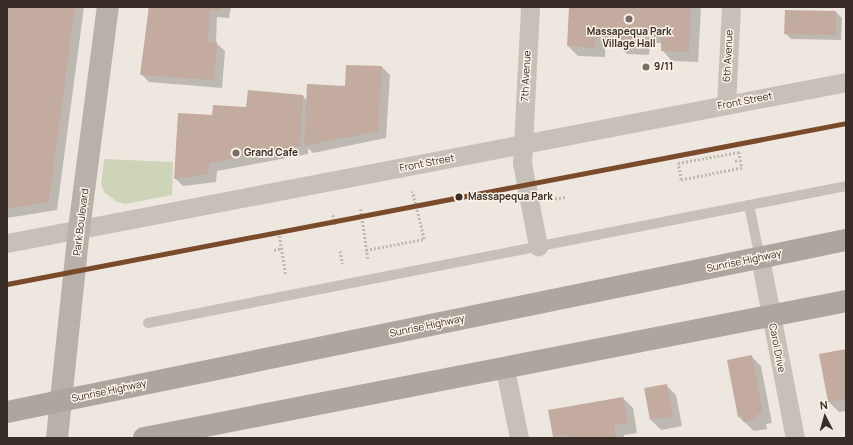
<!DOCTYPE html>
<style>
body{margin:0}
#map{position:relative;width:853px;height:445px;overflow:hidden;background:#eee7e0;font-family:Manrope,sans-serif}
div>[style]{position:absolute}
.green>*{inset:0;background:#ced4b8}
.shadow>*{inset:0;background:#0003}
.building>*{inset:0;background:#c3aba0}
.path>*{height:2.5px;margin-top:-1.25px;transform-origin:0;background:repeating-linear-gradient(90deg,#c0b8b1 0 2px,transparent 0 4px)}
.lane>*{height:10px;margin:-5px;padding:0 5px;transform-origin:5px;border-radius:5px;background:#c7c0b9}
.street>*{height:19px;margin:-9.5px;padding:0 9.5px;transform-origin:9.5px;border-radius:9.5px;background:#c7c0b9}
.secondary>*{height:22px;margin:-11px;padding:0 11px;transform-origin:11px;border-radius:11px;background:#b8b0a9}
.highway>*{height:22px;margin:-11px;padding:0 11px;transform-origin:11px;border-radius:11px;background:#ada69f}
.rail-1>*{height:5px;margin:-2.5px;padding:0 2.5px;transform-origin:2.5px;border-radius:2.5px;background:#7a4b2a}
.dots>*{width:11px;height:11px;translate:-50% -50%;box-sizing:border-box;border:2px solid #fbf2e7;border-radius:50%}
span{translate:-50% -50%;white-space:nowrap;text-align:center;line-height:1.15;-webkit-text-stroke:3px #fbf2e7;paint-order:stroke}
.poi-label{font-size:10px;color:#382d27;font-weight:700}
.left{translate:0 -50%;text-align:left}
.street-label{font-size:10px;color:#382d27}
.stop-label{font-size:10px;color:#382d27;font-weight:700}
.frame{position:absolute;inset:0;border:8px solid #382d27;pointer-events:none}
.north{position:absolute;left:805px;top:397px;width:40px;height:40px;-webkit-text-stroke:3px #fbf2e7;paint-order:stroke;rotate:354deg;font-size:11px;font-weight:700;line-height:16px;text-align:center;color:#382d27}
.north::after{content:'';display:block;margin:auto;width:14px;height:18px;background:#382d27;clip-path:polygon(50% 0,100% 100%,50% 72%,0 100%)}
</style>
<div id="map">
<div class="green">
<i style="clip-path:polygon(104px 159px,173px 162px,172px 195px,125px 204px,117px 202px,104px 192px,101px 184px)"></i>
</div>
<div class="shadow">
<i style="clip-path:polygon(7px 7px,84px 7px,57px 210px,7px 218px)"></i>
<i style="clip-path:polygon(149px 7px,231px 7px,229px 18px,217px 17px,216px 43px,225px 51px,222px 88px,149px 82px,141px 74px)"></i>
<i style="clip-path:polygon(570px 7px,701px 7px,698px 62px,672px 61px,662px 50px,662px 43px,650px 43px,649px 55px,627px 54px,617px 44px,617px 41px,606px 40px,605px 57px,578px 56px,568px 46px)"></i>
<i style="clip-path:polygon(836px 12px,842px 18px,841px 40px,791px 39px,785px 33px)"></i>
<i style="clip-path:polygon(382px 67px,390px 75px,386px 138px,313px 153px,308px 148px,308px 154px,217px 171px,216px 182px,183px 186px,175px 178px,213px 116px,303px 96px,307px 101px,346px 87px)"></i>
<i style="clip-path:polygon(846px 350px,846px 411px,839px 412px,829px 402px,820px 355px)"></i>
<i style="clip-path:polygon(751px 356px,761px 366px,772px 423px,766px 424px,767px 429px,754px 431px,739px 417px)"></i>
<i style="clip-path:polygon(666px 385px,676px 395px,682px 426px,661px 430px,651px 420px)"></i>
<i style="clip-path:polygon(623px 398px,633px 408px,637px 433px,624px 435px,624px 438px,556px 438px,554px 436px)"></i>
</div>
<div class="building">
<i style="clip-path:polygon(7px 7px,75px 7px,49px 202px,7px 209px)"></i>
<i style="clip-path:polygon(149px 7px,222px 7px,221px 11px,210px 10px,208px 42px,217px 42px,214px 80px,140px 75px)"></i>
<i style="clip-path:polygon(569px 7px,691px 7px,689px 52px,661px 51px,661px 34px,640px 33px,639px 46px,616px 45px,616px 32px,596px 31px,595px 48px,567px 46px)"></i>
<i style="clip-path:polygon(785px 10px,836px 11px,836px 35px,784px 34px)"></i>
<i style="clip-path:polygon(346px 65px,382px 66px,378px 131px,304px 146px,307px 84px,345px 86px)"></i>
<i style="clip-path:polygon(248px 90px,303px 95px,300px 146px,209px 163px,208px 174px,174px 179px,178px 113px,212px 115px,213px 105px,246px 107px)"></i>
<i style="clip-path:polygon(846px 349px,846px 399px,828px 402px,819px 354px)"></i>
<i style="clip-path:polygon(752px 355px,763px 413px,756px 415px,757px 419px,743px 422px,743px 416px,738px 417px,727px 360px)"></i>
<i style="clip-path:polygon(667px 384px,673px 416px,650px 420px,644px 388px)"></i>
<i style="clip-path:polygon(623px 397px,628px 423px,614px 425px,616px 438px,568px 438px,567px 434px,553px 437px,548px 410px)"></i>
</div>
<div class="path">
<i style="left:739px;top:152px;width:16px;rotate:79deg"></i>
<i style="left:742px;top:168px;width:62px;rotate:168.9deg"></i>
<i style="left:681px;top:180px;width:17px;rotate:-100deg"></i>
<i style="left:678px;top:163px;width:62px;rotate:-10.2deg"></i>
<i style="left:735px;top:161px;width:5px;rotate:-11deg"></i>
<i style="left:551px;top:199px;width:14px;rotate:-8deg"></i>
<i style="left:361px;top:209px;width:50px;rotate:82deg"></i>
<i style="left:333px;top:215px;width:10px;rotate:79deg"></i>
<i style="left:279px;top:232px;width:44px;rotate:80.8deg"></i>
<i style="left:274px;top:250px;width:8px;rotate:-14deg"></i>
<i style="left:366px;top:250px;width:59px;rotate:-10.7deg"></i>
<i style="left:424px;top:239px;width:49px;rotate:-104deg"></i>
<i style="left:340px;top:251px;width:13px;rotate:77deg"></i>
</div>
<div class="lane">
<i style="left:749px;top:205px;width:54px;rotate:78.3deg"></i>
<i style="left:148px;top:323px;width:711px;rotate:-11.1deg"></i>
</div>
<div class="street">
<i style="left:530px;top:7px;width:156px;rotate:92.9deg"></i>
<i style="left:522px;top:163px;width:85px;rotate:79.1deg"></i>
<i style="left:726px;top:105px;width:98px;rotate:-87.1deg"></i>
<i style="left:7px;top:243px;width:854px;rotate:-10.86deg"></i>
<i style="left:760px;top:258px;width:183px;rotate:79deg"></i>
<i style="left:505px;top:369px;width:70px;rotate:78.5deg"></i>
</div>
<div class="secondary">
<i style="left:57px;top:438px;width:210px;rotate:-84deg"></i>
<i style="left:79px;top:229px;width:224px;rotate:-82.6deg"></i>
</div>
<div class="highway">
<i style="left:7px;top:412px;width:856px;rotate:-11.59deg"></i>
<i style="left:144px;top:438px;width:715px;rotate:-11.04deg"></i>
</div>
<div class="rail-1">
<i style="left:7px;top:284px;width:854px;rotate:-10.86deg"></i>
</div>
<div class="dots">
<i style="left:629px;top:19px;background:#786e68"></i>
<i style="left:646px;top:67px;background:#786e68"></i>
<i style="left:236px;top:153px;background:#786e68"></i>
<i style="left:459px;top:197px;background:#382d27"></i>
</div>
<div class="poi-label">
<span style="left:629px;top:37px">Massapequa Park<br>Village Hall</span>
<span class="left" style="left:654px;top:67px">9/11</span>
<span class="left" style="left:244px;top:153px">Grand Cafe</span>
</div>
<div class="street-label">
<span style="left:728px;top:56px;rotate:-87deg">6th Avenue</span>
<span style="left:526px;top:76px;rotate:-87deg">7th Avenue</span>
<span style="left:745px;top:101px;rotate:-11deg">Front Street</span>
<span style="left:427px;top:163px;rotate:-11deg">Front Street</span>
<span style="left:81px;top:222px;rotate:-83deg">Park Boulevard</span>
<span style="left:744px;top:261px;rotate:-12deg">Sunrise Highway</span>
<span style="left:427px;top:326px;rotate:-12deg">Sunrise Highway</span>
<span style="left:777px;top:348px;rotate:79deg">Carol Drive</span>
<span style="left:109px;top:391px;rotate:-12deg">Sunrise Highway</span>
</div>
<div class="stop-label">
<span class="left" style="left:468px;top:197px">Massapequa Park</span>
</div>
<div class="frame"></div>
<div class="north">N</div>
</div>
